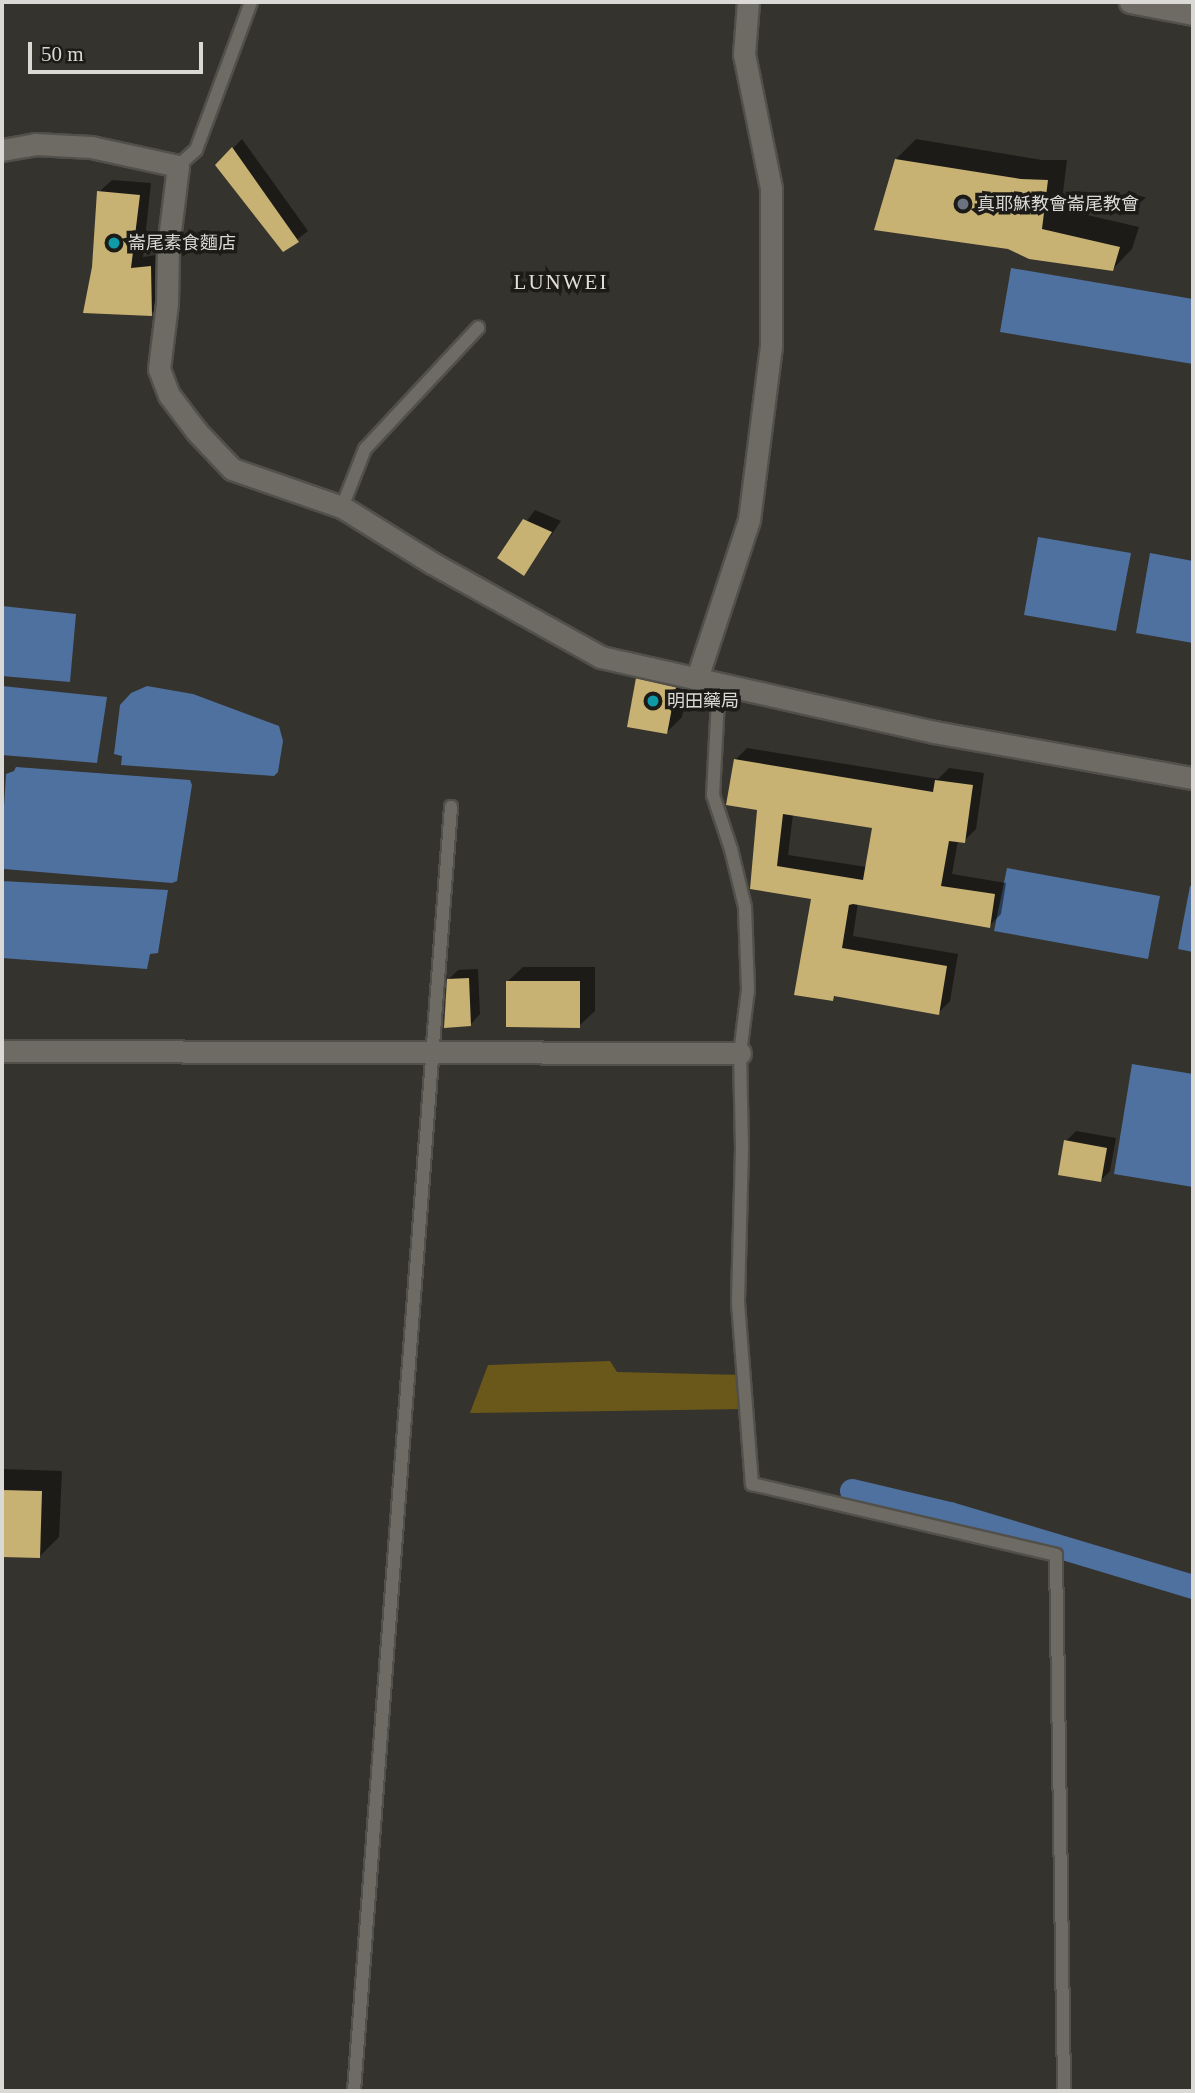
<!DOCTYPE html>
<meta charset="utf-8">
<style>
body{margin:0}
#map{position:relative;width:1195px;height:2093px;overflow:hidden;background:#35332d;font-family:"Times New Roman","Noto Sans TC",serif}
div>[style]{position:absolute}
.green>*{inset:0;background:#6a571a}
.water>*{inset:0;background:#4f71a0}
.shadow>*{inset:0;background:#0007}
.canal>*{height:24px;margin:-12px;padding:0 12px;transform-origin:12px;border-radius:12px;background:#4f71a0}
.building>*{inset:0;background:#c7b173}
.roads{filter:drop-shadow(2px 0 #52504b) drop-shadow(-2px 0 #52504b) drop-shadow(0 2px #52504b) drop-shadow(0 -2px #52504b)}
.service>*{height:12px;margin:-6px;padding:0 6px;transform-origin:6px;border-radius:6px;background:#6e6b64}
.minor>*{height:21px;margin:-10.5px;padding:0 10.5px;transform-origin:10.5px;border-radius:10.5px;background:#6e6b64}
.tertiary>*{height:21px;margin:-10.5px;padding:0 10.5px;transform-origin:10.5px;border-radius:10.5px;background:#6e6b64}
.dots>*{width:19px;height:19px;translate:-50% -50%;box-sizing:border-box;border:4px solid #1c1b18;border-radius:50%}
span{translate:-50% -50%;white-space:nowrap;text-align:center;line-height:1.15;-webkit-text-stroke:7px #1c1b18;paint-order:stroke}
.poi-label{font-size:18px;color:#dad9d5}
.left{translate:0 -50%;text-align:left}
.quarter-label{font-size:21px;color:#e2dfd6;letter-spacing:2px}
.frame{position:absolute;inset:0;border:4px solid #dad9d5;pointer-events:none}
.scale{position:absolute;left:28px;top:42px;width:175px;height:32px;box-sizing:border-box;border:4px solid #dad9d5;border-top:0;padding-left:9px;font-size:21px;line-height:24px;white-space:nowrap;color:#dad9d5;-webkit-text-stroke:5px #1c1b18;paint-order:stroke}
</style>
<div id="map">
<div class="green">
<i style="clip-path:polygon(610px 1361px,617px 1372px,744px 1375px,747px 1409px,470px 1413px,488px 1365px)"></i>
</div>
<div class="water">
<i style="clip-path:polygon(1011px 268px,1193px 299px,1193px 364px,1000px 332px)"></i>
<i style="clip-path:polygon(1038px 537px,1131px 553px,1116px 631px,1024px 615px)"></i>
<i style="clip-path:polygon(1150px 553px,1193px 561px,1193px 643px,1136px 633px)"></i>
<i style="clip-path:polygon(2px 606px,76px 614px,70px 682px,2px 676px)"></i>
<i style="clip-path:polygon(2px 686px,107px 697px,97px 763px,2px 755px)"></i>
<i style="clip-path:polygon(147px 686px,193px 694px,279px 726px,283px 741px,278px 772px,274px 776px,121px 765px,122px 756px,114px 754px,120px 705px,131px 693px)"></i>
<i style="clip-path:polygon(16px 767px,190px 780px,192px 785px,177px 881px,172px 883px,4px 869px,2px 839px,6px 774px,14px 771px)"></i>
<i style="clip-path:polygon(1007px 868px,1160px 896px,1148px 959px,994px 931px)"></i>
<i style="clip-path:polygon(2px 881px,168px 890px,158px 953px,150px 954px,147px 969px,2px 958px)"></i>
<i style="clip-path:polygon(1190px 886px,1193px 886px,1193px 952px,1178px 949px)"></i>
<i style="clip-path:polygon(1132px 1064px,1193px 1074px,1193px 1187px,1114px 1174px)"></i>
</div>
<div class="shadow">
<i style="clip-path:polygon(242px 139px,308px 231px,283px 250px,217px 165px)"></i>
<i style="clip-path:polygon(916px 139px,1042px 160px,1067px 160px,1061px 209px,1139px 227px,1132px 249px,1112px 270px,896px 159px)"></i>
<i style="clip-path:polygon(112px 180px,151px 183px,143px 257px,163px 254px,164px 302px,151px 314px,93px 267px,99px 192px)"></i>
<i style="clip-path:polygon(535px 510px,561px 521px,524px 574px,500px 557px)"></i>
<i style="clip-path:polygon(653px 664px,690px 672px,682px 717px,667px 732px,637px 679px)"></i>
<i style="clip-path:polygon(evenodd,747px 748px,938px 779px,949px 768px,984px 773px,976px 829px,964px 841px,958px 841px,952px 874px,1006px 883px,1001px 914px,989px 926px,858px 903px,853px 936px,958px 954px,950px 1001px,938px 1013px,836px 995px,832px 999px,813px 898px,751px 887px,759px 808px,735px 760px,747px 748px,793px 814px,874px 827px,867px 867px,788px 855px,793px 814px)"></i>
<i style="clip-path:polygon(523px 967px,595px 967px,595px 1011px,579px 1026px,507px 982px)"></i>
<i style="clip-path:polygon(478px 969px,480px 1014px,471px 1024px,448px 980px,458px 970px)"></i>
<i style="clip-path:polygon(1076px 1131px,1116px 1138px,1110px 1171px,1100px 1181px,1066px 1141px)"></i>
<i style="clip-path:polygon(2px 1469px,62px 1471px,59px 1537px,39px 1557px,2px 1555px)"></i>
</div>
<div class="canal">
<i style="left:852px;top:1491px;width:101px;rotate:13.2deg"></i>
<i style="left:950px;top:1514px;width:254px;rotate:16.7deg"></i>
</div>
<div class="building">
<i style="clip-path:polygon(232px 147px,299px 242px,283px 252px,215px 165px)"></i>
<i style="clip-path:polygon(895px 159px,1021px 179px,1048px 180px,1042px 229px,1120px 247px,1113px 271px,1029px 259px,1008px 249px,874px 230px)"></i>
<i style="clip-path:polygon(97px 191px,140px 195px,131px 268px,151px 266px,152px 316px,83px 313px,92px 267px)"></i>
<i style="clip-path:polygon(523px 519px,552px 532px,524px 576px,497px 558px)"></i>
<i style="clip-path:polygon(636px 678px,676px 687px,667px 734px,627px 727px)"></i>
<i style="clip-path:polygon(evenodd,734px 759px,933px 792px,935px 780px,973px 785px,965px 843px,949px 841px,941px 886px,995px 894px,990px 928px,853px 904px,849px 905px,842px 948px,947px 966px,939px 1015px,834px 996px,833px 1001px,794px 995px,811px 899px,750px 889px,757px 810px,726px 805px,734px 759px,783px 814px,872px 828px,863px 880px,777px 866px,783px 814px)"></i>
<i style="clip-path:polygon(469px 978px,471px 1026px,444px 1028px,447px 979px)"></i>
<i style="clip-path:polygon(506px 981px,580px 981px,580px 1028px,506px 1027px)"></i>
<i style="clip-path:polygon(1064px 1140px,1107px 1148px,1101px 1182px,1058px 1175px)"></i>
<i style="clip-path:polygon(2px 1490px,42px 1491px,40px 1558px,2px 1557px)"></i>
</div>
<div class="roads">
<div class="service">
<i style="left:178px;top:166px;width:24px;rotate:-42deg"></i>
<i style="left:196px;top:150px;width:158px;rotate:-69.6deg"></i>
<i style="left:342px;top:507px;width:62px;rotate:-68.4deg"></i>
<i style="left:365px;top:449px;width:166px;rotate:-47deg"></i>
<i style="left:719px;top:681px;width:114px;rotate:93deg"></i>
<i style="left:713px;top:795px;width:57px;rotate:71.6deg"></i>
<i style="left:731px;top:849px;width:60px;rotate:76.4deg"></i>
<i style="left:745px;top:907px;width:83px;rotate:87.9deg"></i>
<i style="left:748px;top:990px;width:64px;rotate:97.2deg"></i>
<i style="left:740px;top:1053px;width:95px;rotate:88.8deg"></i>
<i style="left:742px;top:1148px;width:155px;rotate:91.5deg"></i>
<i style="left:738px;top:1303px;width:182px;rotate:85.6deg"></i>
<i style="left:752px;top:1484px;width:312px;rotate:13.1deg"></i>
<i style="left:1056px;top:1555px;width:536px;rotate:89.14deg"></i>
<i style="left:354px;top:2091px;width:1288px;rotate:-85.68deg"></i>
</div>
<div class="minor">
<i style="left:1130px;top:2px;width:64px;rotate:10.8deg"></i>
<i style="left:697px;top:678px;width:166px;rotate:-71.8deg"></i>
<i style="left:749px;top:520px;width:174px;rotate:-82.8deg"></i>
<i style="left:771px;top:347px;width:159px;rotate:-90deg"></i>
<i style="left:771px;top:188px;width:137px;rotate:-101.4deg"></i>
<i style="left:744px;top:54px;width:52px;rotate:-85.6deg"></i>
<i style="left:2px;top:1051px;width:738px;rotate:0.16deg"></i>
</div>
<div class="tertiary">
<i style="left:2px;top:150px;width:34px;rotate:-10deg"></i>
<i style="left:35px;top:144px;width:56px;rotate:3.1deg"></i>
<i style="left:91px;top:147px;width:89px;rotate:12.3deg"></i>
<i style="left:178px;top:166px;width:82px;rotate:97deg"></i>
<i style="left:168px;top:247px;width:56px;rotate:91deg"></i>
<i style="left:167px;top:303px;width:66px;rotate:96.9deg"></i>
<i style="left:159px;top:369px;width:28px;rotate:69deg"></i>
<i style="left:169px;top:395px;width:46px;rotate:52.9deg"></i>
<i style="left:197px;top:432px;width:51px;rotate:46.6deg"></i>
<i style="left:232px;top:469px;width:116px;rotate:19.1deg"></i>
<i style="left:342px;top:507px;width:106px;rotate:31.9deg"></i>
<i style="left:432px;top:563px;width:193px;rotate:29.1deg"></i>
<i style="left:601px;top:657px;width:341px;rotate:12.7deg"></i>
<i style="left:934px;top:732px;width:263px;rotate:10.1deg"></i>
</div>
</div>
<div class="dots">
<i style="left:963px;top:204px;background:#6b7280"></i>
<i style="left:114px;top:243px;background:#0f9aa8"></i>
<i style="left:653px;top:701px;background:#0f9aa8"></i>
</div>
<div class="poi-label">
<span class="left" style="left:977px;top:204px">真耶穌教會崙尾教會</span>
<span class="left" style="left:128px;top:243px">崙尾素食麵店</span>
<span class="left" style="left:667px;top:701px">明田藥局</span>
</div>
<div class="quarter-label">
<span style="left:561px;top:282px">LUNWEI</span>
</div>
<div class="frame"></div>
<div class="scale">50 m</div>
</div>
